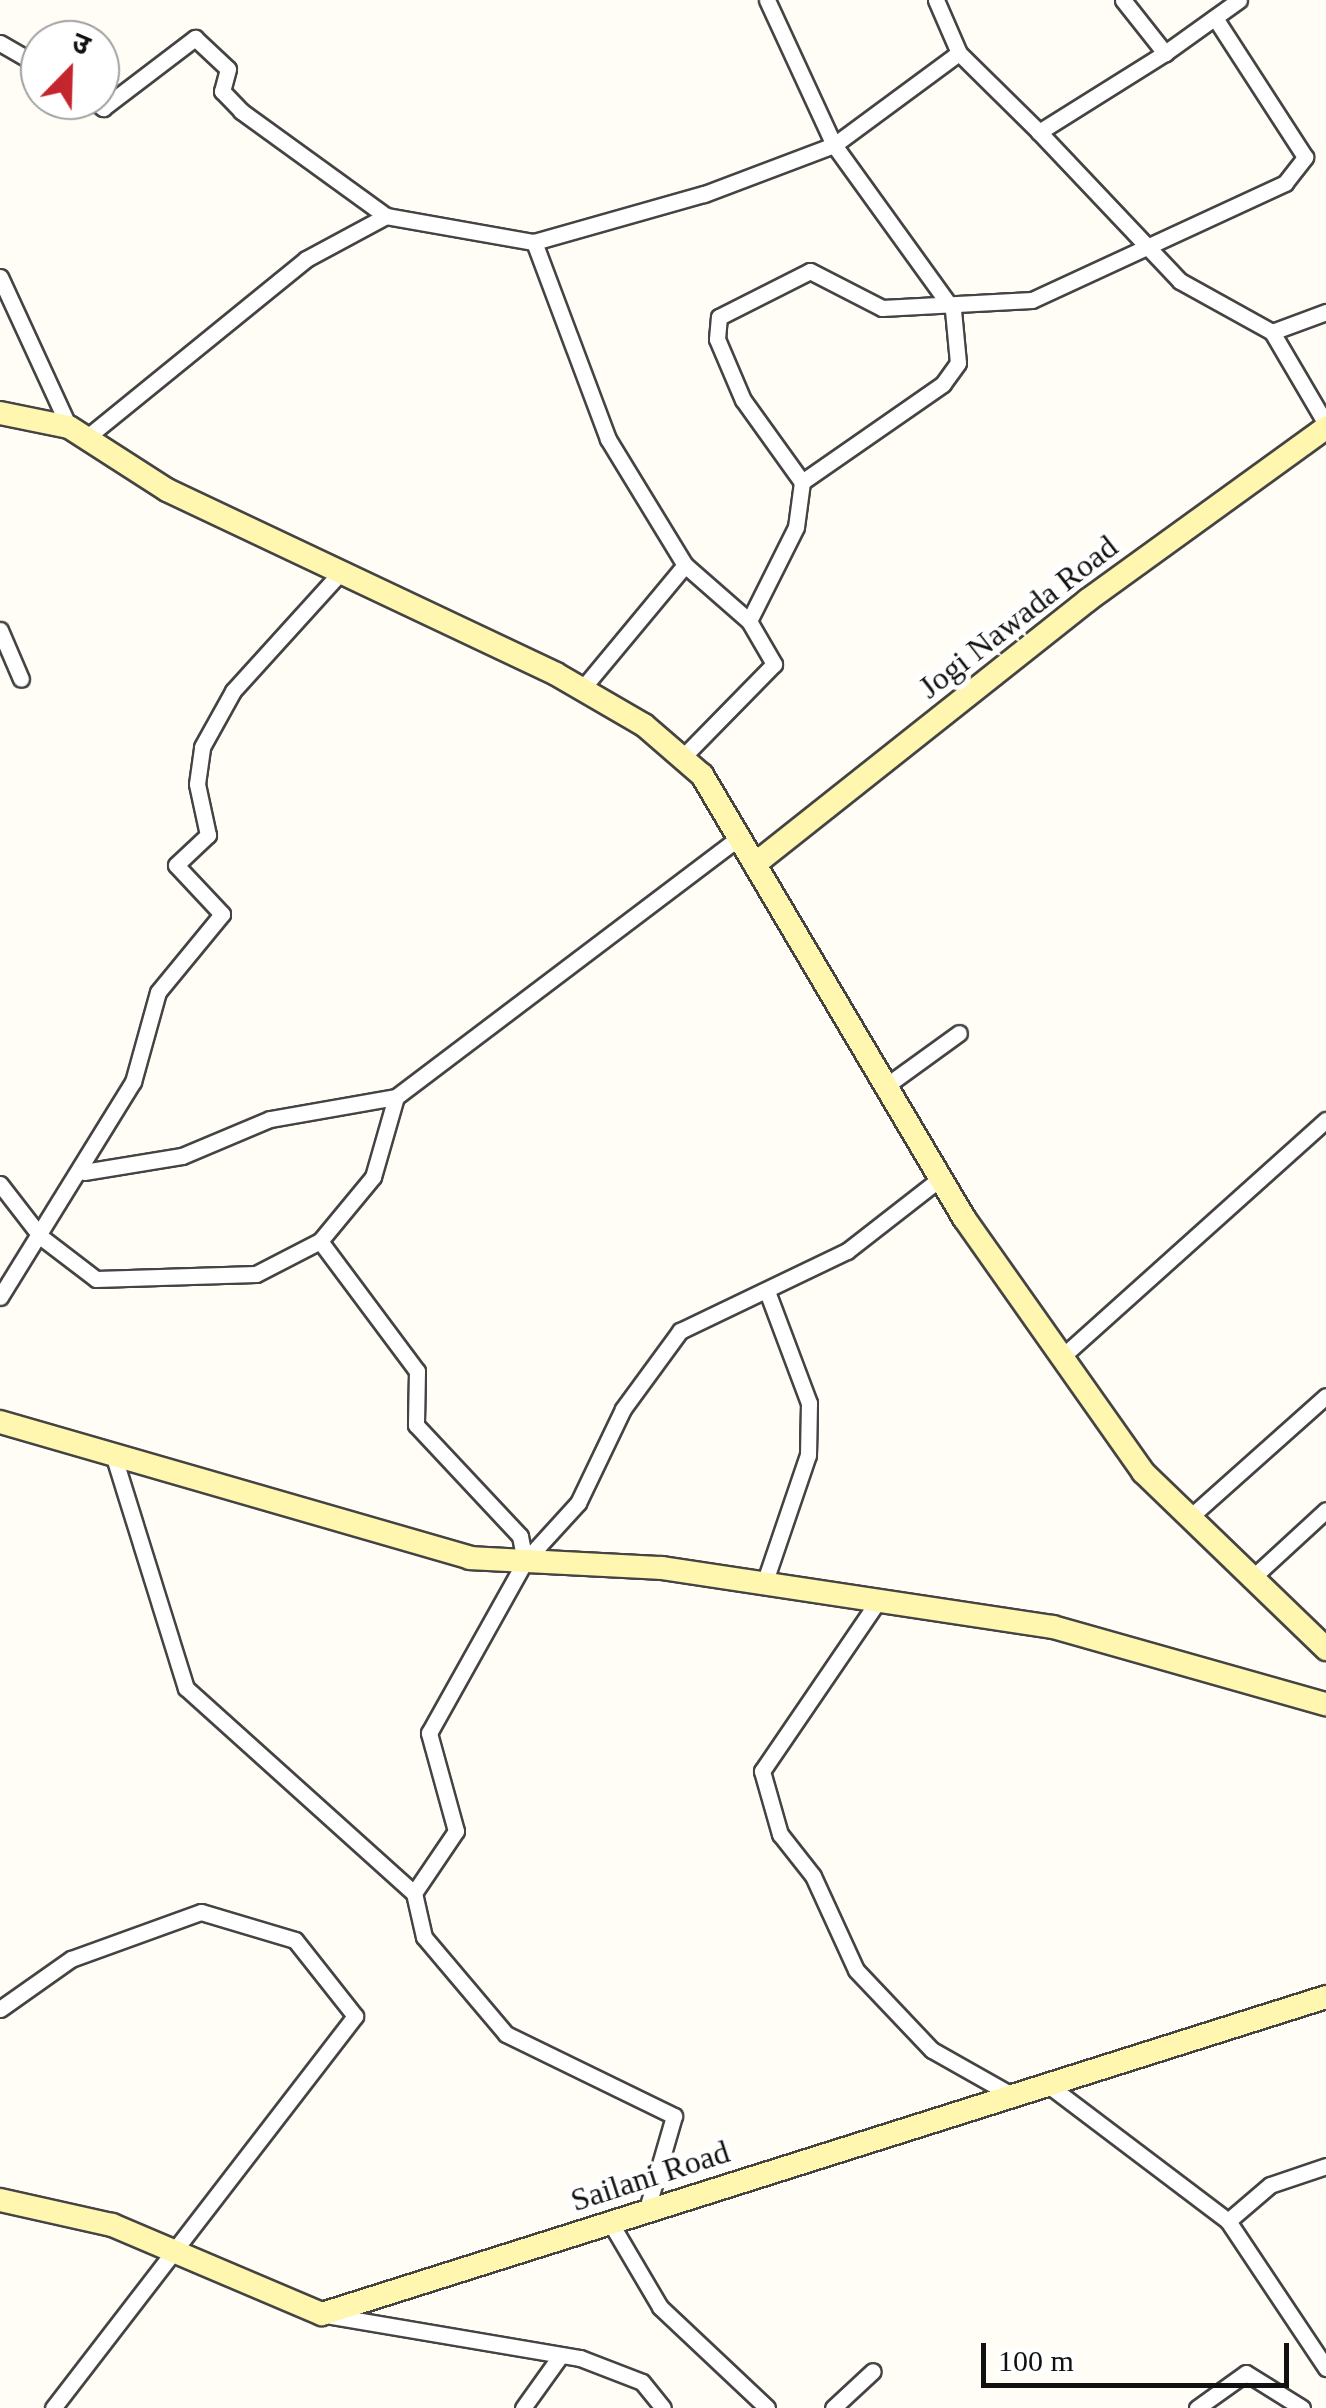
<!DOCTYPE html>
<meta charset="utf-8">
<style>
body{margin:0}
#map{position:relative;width:1326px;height:2408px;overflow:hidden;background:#fffdf5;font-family:"Times New Roman","Noto Sans Devanagari",serif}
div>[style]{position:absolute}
.roads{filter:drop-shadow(2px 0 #444) drop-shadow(-2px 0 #444) drop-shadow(0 2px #444) drop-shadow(0 -2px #444)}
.street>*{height:15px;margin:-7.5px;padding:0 7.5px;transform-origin:7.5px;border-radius:7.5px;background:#fff}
.secondary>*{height:22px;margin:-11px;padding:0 11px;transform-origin:11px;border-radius:11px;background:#fff6b0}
span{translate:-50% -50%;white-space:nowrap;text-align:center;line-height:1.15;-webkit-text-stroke:10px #fff;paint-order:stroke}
.street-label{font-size:32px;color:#111}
.north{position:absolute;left:20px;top:20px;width:100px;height:100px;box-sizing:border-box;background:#fff;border:2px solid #a0a0a0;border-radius:50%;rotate:23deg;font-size:28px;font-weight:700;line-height:40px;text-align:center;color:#111}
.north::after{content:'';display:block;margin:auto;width:35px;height:45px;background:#c4262e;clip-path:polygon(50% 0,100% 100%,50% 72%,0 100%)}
.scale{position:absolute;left:981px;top:2343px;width:308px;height:45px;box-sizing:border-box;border:5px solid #111;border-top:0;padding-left:12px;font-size:30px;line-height:35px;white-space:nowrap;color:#111;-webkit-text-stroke:8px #fff;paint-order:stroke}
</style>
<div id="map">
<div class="roads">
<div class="street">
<i style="left:767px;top:0;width:160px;rotate:65.2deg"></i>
<i style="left:834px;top:145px;width:203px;rotate:54.2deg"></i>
<i style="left:953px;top:310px;width:53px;rotate:84.6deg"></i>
<i style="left:958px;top:363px;width:26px;rotate:126deg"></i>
<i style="left:943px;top:384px;width:172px;rotate:145.2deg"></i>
<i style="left:936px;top:0;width:58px;rotate:66.5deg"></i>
<i style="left:959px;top:53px;width:112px;rotate:44.6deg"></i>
<i style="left:1123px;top:0;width:68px;rotate:51.6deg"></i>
<i style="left:1165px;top:53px;width:149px;rotate:147.9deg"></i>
<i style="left:1039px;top:132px;width:205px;rotate:46.6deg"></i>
<i style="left:1180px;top:281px;width:105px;rotate:29deg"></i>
<i style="left:1272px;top:332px;width:107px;rotate:59.6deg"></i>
<i style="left:0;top:43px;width:46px;rotate:29.9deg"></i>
<i style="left:1165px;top:53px;width:91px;rotate:-35.6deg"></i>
<i style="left:92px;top:100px;width:14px;rotate:36deg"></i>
<i style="left:103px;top:108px;width:116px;rotate:-37.3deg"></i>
<i style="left:195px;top:38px;width:45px;rotate:43.2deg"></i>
<i style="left:228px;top:69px;width:23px;rotate:105deg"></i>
<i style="left:222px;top:91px;width:28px;rotate:46deg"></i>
<i style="left:241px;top:111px;width:179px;rotate:35.9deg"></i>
<i style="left:386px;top:216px;width:150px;rotate:10deg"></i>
<i style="left:534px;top:242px;width:177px;rotate:-15.8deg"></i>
<i style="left:704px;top:194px;width:139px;rotate:-20.7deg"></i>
<i style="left:834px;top:145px;width:155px;rotate:-36.4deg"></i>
<i style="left:534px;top:242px;width:210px;rotate:69.4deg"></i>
<i style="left:608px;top:439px;width:148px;rotate:58.6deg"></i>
<i style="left:685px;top:565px;width:85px;rotate:41.2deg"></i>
<i style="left:749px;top:621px;width:50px;rotate:59.8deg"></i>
<i style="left:774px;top:664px;width:132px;rotate:134.4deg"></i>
<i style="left:0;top:277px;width:165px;rotate:65.3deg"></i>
<i style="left:1272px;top:332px;width:58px;rotate:-20.3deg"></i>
<i style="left:86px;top:438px;width:284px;rotate:-39.1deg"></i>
<i style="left:306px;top:259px;width:91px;rotate:-28.3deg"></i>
<i style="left:749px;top:621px;width:105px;rotate:-63.4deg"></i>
<i style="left:796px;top:527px;width:45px;rotate:-82.4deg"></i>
<i style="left:802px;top:482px;width:101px;rotate:-125.7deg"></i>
<i style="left:743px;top:400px;width:66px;rotate:-113.1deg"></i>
<i style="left:717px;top:339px;width:22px;rotate:-85deg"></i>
<i style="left:719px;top:317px;width:102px;rotate:-26.8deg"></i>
<i style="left:810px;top:271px;width:81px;rotate:27.2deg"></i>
<i style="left:882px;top:308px;width:150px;rotate:-3.1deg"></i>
<i style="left:1032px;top:300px;width:279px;rotate:-24.8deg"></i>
<i style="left:1285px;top:183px;width:33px;rotate:-52deg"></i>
<i style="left:1305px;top:157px;width:166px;rotate:-122.9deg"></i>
<i style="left:0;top:630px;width:53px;rotate:66.8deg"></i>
<i style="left:582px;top:689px;width:161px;rotate:-50.3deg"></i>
<i style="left:890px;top:1083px;width:85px;rotate:-35.9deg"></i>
<i style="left:84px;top:1172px;width:99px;rotate:-9.3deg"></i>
<i style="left:182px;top:1156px;width:95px;rotate:-22.8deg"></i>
<i style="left:270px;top:1119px;width:128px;rotate:-9.9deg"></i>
<i style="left:396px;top:1097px;width:430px;rotate:-37.1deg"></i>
<i style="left:0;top:1184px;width:67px;rotate:52.3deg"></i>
<i style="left:41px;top:1237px;width:69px;rotate:37.4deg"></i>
<i style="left:96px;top:1279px;width:160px;rotate:-1.8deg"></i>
<i style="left:256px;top:1274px;width:72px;rotate:-27.3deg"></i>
<i style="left:320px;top:1241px;width:83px;rotate:-50.4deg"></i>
<i style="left:373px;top:1177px;width:83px;rotate:-74deg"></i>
<i style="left:320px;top:1241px;width:162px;rotate:53.3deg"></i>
<i style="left:417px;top:1371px;width:54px;rotate:91.1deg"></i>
<i style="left:416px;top:1425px;width:152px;rotate:46.9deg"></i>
<i style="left:520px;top:1536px;width:25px;rotate:79deg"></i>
<i style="left:0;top:1297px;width:253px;rotate:-58.3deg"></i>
<i style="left:133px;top:1082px;width:93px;rotate:-74.5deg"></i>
<i style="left:158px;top:992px;width:101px;rotate:-50.6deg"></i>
<i style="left:222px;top:914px;width:67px;rotate:-133.2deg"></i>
<i style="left:176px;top:865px;width:44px;rotate:-43.2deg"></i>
<i style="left:208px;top:835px;width:52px;rotate:-102.2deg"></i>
<i style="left:197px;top:784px;width:37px;rotate:-82deg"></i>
<i style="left:202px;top:747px;width:64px;rotate:-61deg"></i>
<i style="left:233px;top:691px;width:162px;rotate:-47.8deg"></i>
<i style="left:1064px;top:1355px;width:352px;rotate:-41.9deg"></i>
<i style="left:113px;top:1454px;width:245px;rotate:72.7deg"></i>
<i style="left:186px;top:1688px;width:307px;rotate:42deg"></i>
<i style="left:414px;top:1893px;width:45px;rotate:77.2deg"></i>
<i style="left:424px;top:1937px;width:127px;rotate:49.8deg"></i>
<i style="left:506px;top:2034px;width:187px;rotate:26deg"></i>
<i style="left:674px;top:2116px;width:97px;rotate:106.2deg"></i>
<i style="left:1189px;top:1518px;width:183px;rotate:-41.7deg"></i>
<i style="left:1250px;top:1580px;width:103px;rotate:-42.6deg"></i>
<i style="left:764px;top:1584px;width:136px;rotate:-71.2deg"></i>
<i style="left:808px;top:1455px;width:52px;rotate:-88.9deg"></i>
<i style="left:809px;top:1403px;width:120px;rotate:-110.6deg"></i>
<i style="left:878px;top:1601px;width:206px;rotate:124.3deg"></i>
<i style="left:762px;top:1771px;width:66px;rotate:74.1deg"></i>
<i style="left:780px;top:1834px;width:53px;rotate:51.8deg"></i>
<i style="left:813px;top:1876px;width:103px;rotate:65.4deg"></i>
<i style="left:856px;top:1970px;width:110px;rotate:46.5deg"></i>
<i style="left:932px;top:2050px;width:92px;rotate:29.4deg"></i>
<i style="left:414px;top:1893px;width:75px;rotate:-55.9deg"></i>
<i style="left:456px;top:1831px;width:102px;rotate:-105.4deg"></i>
<i style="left:429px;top:1733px;width:197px;rotate:-60.8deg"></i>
<i style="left:525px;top:1561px;width:79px;rotate:-47.6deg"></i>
<i style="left:578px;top:1503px;width:104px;rotate:-64.4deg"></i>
<i style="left:623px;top:1409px;width:97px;rotate:-53.8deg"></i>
<i style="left:680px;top:1331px;width:185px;rotate:-25.6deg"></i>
<i style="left:847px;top:1251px;width:120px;rotate:-37.9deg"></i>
<i style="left:0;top:2009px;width:87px;rotate:-35.2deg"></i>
<i style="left:71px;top:1959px;width:138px;rotate:-19.9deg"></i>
<i style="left:201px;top:1912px;width:98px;rotate:16.6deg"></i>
<i style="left:295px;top:1940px;width:97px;rotate:51.7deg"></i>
<i style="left:355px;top:2016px;width:495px;rotate:127.6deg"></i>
<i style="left:1047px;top:2084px;width:227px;rotate:37.1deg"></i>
<i style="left:1228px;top:2221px;width:177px;rotate:56.3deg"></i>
<i style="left:1228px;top:2221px;width:55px;rotate:-40.6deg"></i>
<i style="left:1270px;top:2185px;width:59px;rotate:-18.7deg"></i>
<i style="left:610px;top:2222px;width:99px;rotate:59.5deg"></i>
<i style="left:660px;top:2307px;width:147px;rotate:43.3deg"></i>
<i style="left:326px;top:2315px;width:258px;rotate:9.6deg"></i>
<i style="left:580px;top:2358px;width:66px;rotate:21.2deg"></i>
<i style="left:642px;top:2382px;width:33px;rotate:51deg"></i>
<i style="left:523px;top:2408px;width:65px;rotate:-54.4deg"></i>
<i style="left:833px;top:2408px;width:54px;rotate:-42.8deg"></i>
<i style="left:1197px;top:2408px;width:60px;rotate:-35.5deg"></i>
<i style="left:1246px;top:2373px;width:66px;rotate:32deg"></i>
</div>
<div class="secondary">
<i style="left:0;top:413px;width:70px;rotate:11.5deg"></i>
<i style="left:69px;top:427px;width:117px;rotate:32.7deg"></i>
<i style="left:167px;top:490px;width:430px;rotate:25.3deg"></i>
<i style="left:556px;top:674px;width:102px;rotate:30.1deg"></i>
<i style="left:644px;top:725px;width:77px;rotate:40.8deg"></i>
<i style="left:702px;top:775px;width:515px;rotate:59.4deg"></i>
<i style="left:964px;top:1218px;width:311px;rotate:54.8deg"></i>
<i style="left:1143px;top:1472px;width:255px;rotate:44deg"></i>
<i style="left:755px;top:864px;width:425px;rotate:-38.4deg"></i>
<i style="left:1088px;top:600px;width:294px;rotate:-35.9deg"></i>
<i style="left:0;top:1422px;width:489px;rotate:16.1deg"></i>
<i style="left:470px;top:1558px;width:192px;rotate:3deg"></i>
<i style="left:662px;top:1568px;width:395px;rotate:8.6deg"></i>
<i style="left:1053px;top:1627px;width:284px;rotate:15.8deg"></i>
<i style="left:0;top:2200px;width:115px;rotate:12.6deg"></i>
<i style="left:112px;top:2225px;width:228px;rotate:23deg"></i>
<i style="left:322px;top:2314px;width:1053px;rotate:-17.52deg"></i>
</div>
</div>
<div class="street-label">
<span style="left:1018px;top:617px;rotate:-38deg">Jogi Nawada Road</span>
<span style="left:650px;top:2176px;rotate:-18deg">Sailani Road</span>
</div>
<div class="north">उ</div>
<div class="scale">100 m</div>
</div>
